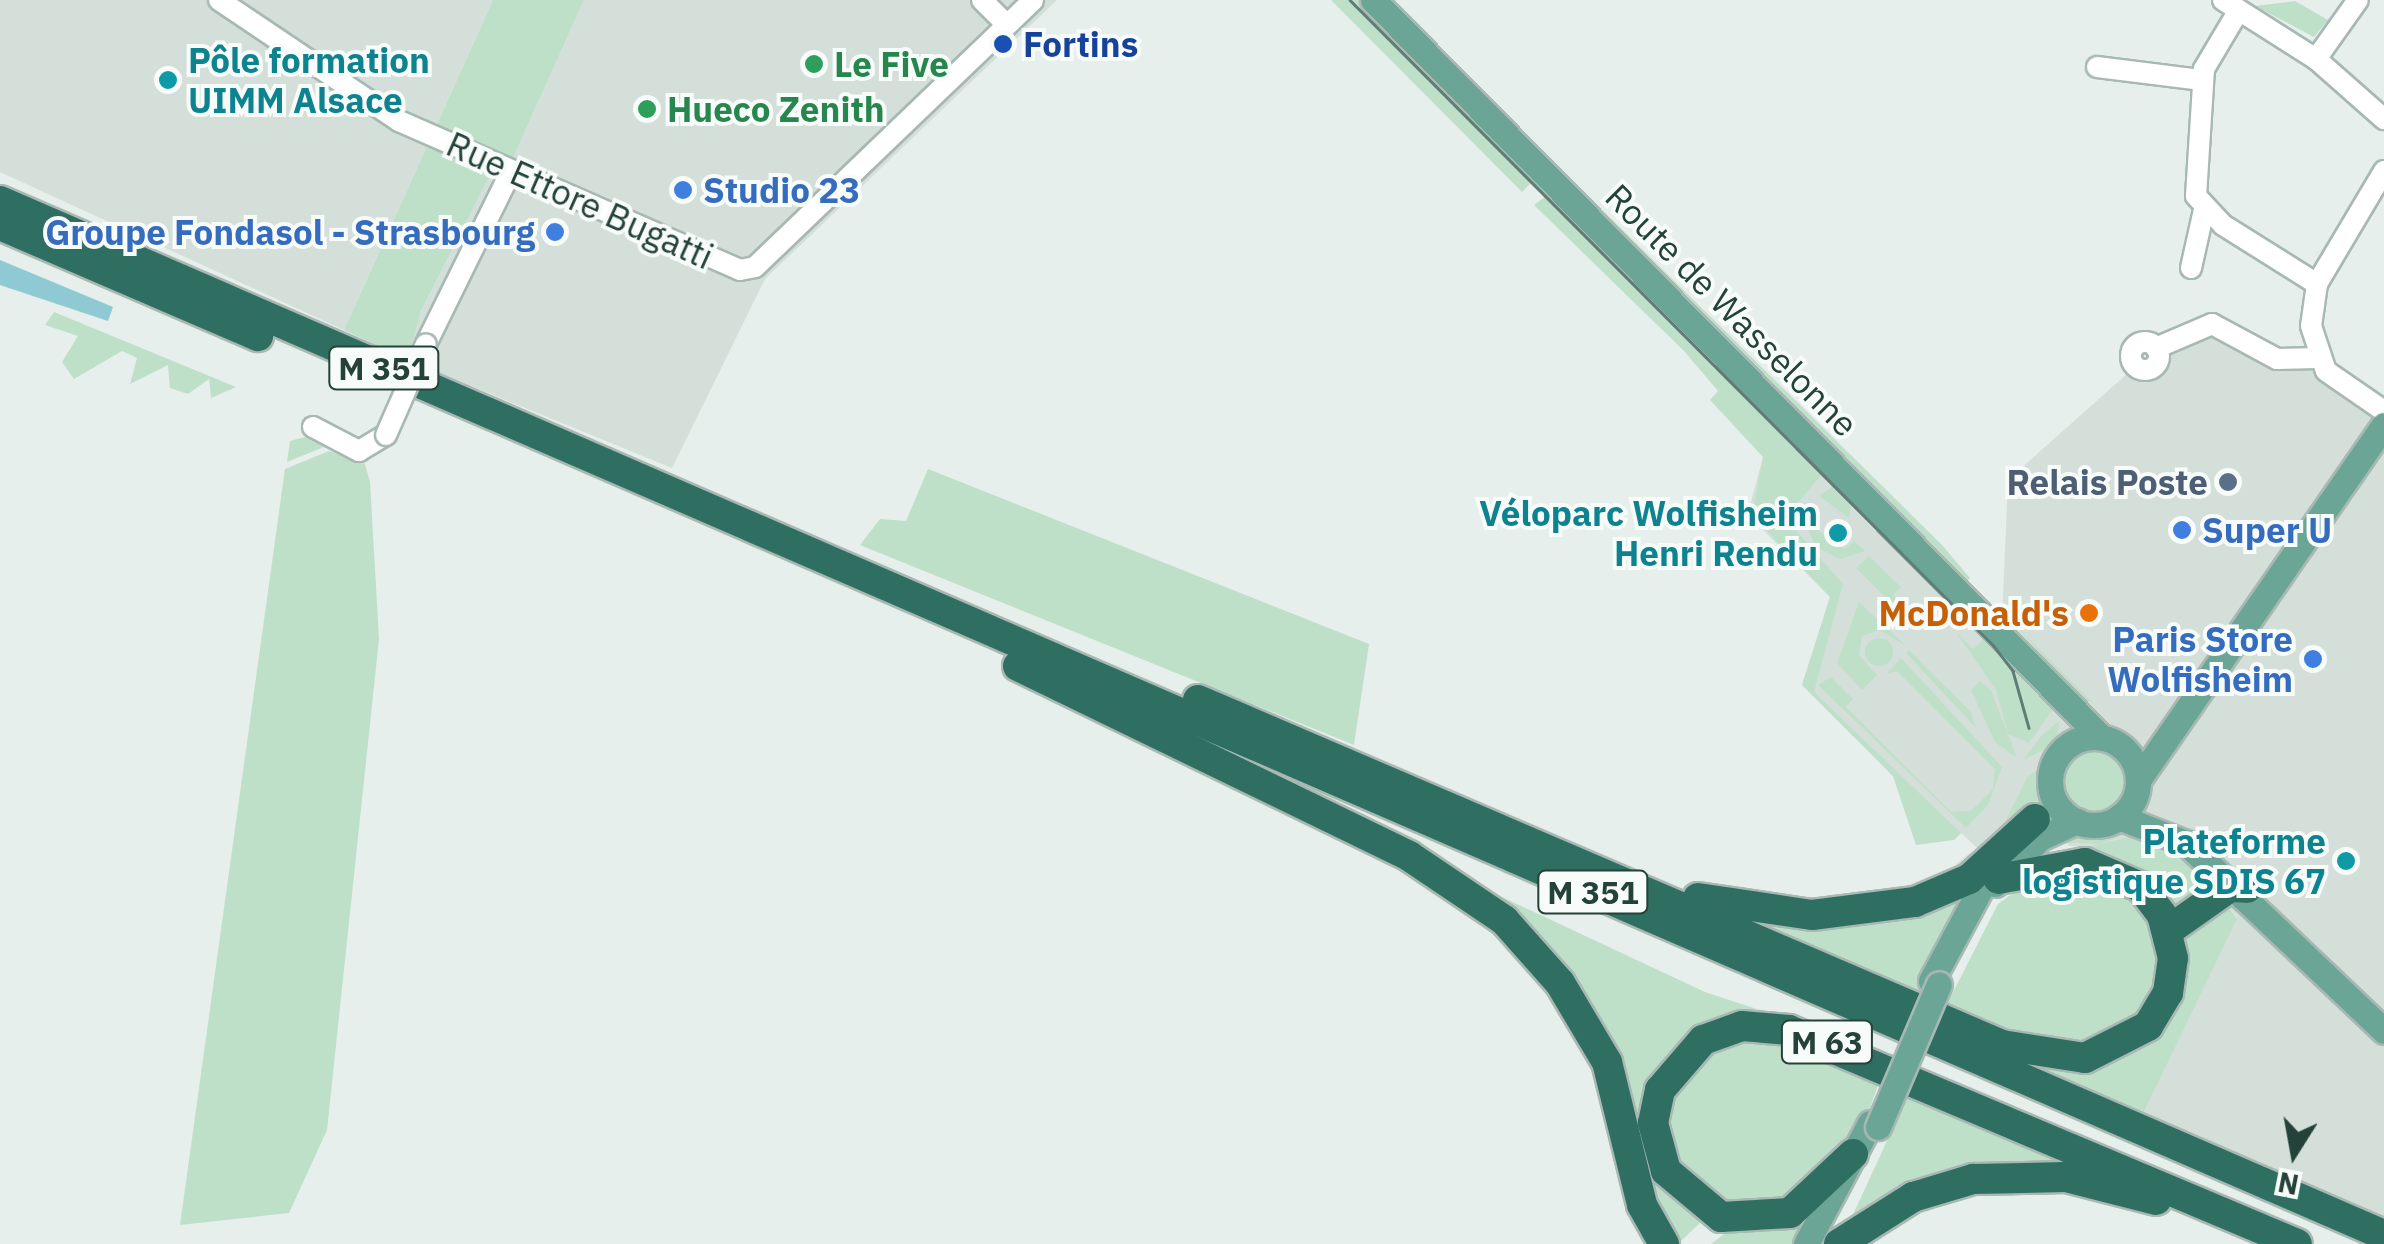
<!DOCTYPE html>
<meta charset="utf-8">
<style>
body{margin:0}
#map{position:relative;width:2384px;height:1244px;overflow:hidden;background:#e6efeb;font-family:"IBM Plex Sans",sans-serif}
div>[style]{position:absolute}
.built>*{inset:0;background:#d4dfda}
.green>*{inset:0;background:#bfe0c8}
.round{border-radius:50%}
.water>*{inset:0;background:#8ec9d4}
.roads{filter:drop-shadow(2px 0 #a8b8b2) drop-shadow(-2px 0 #a8b8b2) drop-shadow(0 2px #a8b8b2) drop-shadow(0 -2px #a8b8b2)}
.minor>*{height:20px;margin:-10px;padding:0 10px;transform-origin:10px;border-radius:10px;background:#fff}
.minor>.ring{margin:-10px;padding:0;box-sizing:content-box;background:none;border:20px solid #fff;border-radius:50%}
.major>*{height:25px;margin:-12.5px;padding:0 12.5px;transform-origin:12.5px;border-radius:12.5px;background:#6aa596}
.major>.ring{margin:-12.5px;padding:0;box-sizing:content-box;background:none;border:25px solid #6aa596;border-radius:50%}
.highway>*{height:30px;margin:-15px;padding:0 15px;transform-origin:15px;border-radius:15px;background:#2f6f62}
.tram>*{height:2.5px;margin:-1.25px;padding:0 1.25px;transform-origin:1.25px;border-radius:1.25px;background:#5f7d75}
.bridges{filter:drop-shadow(2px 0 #a8b8b2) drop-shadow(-2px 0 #a8b8b2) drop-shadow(0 2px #a8b8b2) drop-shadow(0 -2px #a8b8b2)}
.minor-bridge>*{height:20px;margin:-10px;padding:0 10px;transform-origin:10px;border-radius:10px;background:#fff}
.major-bridge>*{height:25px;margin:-12.5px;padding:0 12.5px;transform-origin:12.5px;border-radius:12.5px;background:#6aa596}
.dots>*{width:28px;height:28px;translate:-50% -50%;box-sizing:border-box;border:5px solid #f7fbf9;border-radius:50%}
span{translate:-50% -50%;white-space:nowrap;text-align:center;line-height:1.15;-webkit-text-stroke:8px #f7fbf9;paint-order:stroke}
.shield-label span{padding:2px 8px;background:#f7fbf9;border:2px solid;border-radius:8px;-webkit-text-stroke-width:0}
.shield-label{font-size:32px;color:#24423a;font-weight:700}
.transit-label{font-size:35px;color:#164399;font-weight:700}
.left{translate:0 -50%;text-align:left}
.culture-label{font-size:35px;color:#0d838f;font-weight:700}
.right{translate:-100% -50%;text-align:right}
.leisure-label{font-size:35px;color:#27864d;font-weight:700}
.shop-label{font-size:35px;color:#366cbe;font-weight:700}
.street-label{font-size:35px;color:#24423a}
.service-label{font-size:35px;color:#4e5e75;font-weight:700}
.food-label{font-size:35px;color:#c56008;font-weight:700}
.north{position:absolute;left:2244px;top:1104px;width:100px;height:100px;-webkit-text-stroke:8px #f7fbf9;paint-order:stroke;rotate:191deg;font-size:28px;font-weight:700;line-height:40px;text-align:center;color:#24423a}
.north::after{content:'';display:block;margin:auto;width:35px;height:45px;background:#24423a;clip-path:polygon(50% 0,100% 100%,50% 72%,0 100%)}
</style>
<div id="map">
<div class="built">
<i style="clip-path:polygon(0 0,493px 0,344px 330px,0 172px)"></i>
<i style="clip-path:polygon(584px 0,1057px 0,765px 279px,672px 468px,408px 360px,421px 311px,487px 181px,513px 158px)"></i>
<i style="clip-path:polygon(2212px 324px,2259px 348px,2317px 358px,2384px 411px,2384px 1220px,2144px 1112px,2237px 918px,2207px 876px,2141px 834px,2107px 849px,2069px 846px,2038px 806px,1967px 875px,1956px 864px,1977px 848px,1961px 833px,1916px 845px,1893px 776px,1802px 685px,1830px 597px,1757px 524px,1750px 505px,1763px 457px,1800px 418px,2002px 620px,2008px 480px,2156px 348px)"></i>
</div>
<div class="green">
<i style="clip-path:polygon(493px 0,584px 0,513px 158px,487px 181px,421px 311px,408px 360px,344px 330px)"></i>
<i style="clip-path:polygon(1331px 0,1364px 0,1531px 183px,1522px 192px)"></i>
<i style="clip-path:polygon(1384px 0,1568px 176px,1565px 182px)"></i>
<i style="clip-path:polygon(2295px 1px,2328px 20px,2314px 37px,2255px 6px)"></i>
<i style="clip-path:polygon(1575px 183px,1942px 545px,1970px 578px,1965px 583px)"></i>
<i style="clip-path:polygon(1549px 194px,1824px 472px,1785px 518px,1843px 584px,1814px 692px,1961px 833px,1954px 840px,1916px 845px,1893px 776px,1802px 685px,1830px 597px,1752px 515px,1763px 457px,1710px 400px,1718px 391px,1684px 351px,1534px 205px)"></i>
<i style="clip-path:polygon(54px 312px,236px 387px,211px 398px,209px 379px,188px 394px,170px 388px,168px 365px,130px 384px,137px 358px,122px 351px,74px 379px,62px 362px,78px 336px,45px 325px)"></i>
<i style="clip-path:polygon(305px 437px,324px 447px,287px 462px,290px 441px)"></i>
<i style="clip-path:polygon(329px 451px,365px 464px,370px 482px,379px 639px,327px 1130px,289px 1213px,180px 1225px,285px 469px)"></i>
<i style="clip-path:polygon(928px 469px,1369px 644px,1354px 745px,860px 545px,880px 519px,906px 521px)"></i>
<i style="clip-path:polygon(1836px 484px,1852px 501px,1849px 518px,1819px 496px)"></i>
<i style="clip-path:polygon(1803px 519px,1844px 549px,1854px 541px,1865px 551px,1840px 559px,1816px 547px)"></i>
<i style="clip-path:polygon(1869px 556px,1901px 587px,1893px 595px,1918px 630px,1856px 568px)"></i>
<i style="clip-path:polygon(1859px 602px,1906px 646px,1879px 630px,1862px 636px,1859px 655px,1877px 675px,1862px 690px,1837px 663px)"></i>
<i style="clip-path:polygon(1956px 632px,1973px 649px,1987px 636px,2055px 706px,2029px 743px,2008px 734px,1996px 690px)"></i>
<i style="clip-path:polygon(2024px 634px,2091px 701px,2081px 704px)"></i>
<i class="round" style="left:1865px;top:638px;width:28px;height:28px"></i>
<i style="clip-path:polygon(1909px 650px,1970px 711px,1977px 729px,1906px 653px)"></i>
<i style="clip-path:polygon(1901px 658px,2002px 767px,1988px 805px,1966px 828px,1818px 685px,1831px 677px,1853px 699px,1846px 707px,1951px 812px,1971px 811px,1993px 789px,1995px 769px,1897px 671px,1886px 674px)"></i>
<i style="clip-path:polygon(1980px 681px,1991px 690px,2017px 758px,1995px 742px,1971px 690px)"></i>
<i style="clip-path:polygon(2059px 721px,2057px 744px,2024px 759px,2042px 735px)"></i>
<i class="round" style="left:2060px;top:747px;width:68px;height:68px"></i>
<i style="clip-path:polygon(2043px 766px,2038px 806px,1998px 837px,2027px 777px)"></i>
<i style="clip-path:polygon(2124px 826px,2133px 831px,2100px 844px,2058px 842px,2022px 866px,2072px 829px)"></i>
<i style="clip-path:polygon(2141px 834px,2207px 876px,2237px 919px,2144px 1112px,2008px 1055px,2066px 1067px,2161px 1021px,2155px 891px,2047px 857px)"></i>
<i style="clip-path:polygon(1984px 868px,1915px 996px,1723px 912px,1808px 925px)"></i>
<i style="clip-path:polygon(2073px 874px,2124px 889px,2151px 915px,2163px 962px,2148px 1012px,2105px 1043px,2041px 1045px,1945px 1008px,1998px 904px,2024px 885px)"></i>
<i style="clip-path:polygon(1472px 883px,1705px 992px,1772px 1014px,1742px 1018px,1648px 1111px,1703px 1220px,1678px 1244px,1651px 1217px,1607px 1051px)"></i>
<i style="clip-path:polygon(1756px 1034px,1882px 1074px,1865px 1122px,1827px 1174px,1772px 1209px,1709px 1200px,1682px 1177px,1664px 1117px,1692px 1060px)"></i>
<i style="clip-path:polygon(1911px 1089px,2128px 1182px,2051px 1171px,1850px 1221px)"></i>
<i style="clip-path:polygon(1817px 1206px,1795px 1244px,1711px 1244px,1732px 1228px)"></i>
</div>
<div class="water">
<i style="clip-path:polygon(0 260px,113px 307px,108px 321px,0 285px)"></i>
</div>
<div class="roads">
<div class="minor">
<i style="left:219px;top:0;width:217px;rotate:33.9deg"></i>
<i style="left:399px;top:121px;width:372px;rotate:23.6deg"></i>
<i style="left:740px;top:270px;width:15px;rotate:-11deg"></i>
<i style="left:755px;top:267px;width:385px;rotate:-43.8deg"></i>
<i style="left:982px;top:0;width:34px;rotate:45deg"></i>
<i style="left:2223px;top:0;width:110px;rotate:32.4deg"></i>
<i style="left:2316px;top:59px;width:91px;rotate:41.4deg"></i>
<i style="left:2239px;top:10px;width:69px;rotate:120.7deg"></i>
<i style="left:2204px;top:69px;width:127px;rotate:93.6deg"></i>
<i style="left:2196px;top:196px;width:40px;rotate:47deg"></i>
<i style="left:2223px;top:225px;width:111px;rotate:32.1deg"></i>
<i style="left:2316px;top:59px;width:72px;rotate:-54.6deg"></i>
<i style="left:2097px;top:67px;width:106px;rotate:7.1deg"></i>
<i style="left:2384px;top:171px;width:131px;rotate:120.7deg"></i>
<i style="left:2317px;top:284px;width:42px;rotate:98.1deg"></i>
<i style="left:2311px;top:326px;width:47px;rotate:71.6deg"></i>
<i style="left:2326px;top:371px;width:70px;rotate:34.6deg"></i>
<i style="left:2191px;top:268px;width:59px;rotate:-77.4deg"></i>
<i class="ring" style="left:2131px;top:342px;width:8px;height:8px"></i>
<i style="left:426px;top:344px;width:193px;rotate:-63.8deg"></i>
<i style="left:2156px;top:348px;width:61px;rotate:-23.2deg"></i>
<i style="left:2212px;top:324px;width:74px;rotate:28.3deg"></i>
<i style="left:2277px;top:359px;width:40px;rotate:-1.4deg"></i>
<i style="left:313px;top:427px;width:52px;rotate:27.6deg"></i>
<i style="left:359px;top:451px;width:31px;rotate:-31deg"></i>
</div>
<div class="major">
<i style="left:1373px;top:0;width:1037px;rotate:45.35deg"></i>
<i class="ring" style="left:2050px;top:737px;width:63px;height:63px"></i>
<i style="left:2138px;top:780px;width:432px;rotate:-55.3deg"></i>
<i style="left:2119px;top:817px;width:72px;rotate:21.2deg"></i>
<i style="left:2186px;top:843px;width:273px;rotate:43.5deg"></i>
<i style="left:1995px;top:884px;width:64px;rotate:-45.6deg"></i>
<i style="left:2040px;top:838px;width:41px;rotate:-24.7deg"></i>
<i style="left:1931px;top:981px;width:129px;rotate:-61.8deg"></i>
<i style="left:1806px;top:1244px;width:137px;rotate:-62.1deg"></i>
</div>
<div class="highway">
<i style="left:0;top:201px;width:2599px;rotate:23.45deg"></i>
<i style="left:0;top:225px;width:281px;rotate:23.3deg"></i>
<i style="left:1018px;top:666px;width:435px;rotate:25.9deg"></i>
<i style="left:1409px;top:856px;width:115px;rotate:34deg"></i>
<i style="left:1504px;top:920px;width:84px;rotate:48.4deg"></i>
<i style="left:1560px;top:983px;width:92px;rotate:59.3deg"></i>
<i style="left:1607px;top:1062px;width:147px;rotate:76.2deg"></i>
<i style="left:1642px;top:1205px;width:45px;rotate:60.6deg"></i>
<i style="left:1198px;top:700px;width:875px;rotate:23.22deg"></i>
<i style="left:2002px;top:1045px;width:84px;rotate:8.9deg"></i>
<i style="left:2085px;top:1058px;width:71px;rotate:-26.9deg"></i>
<i style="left:2148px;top:1026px;width:39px;rotate:-59deg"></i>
<i style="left:2168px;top:993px;width:35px;rotate:-82deg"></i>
<i style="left:2173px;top:958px;width:44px;rotate:-104.3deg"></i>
<i style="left:2162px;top:915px;width:35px;rotate:-127deg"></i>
<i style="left:2141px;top:887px;width:61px;rotate:-156.8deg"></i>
<i style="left:2085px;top:863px;width:88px;rotate:169.6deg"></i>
<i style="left:1698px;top:898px;width:115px;rotate:8.5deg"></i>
<i style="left:1812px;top:915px;width:104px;rotate:-7.2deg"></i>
<i style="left:1915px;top:902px;width:59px;rotate:-23.1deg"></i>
<i style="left:1969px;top:879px;width:89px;rotate:-42.3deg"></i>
<i style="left:2169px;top:930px;width:75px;rotate:-35.2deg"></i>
<i style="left:2230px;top:887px;width:17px;rotate:3deg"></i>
<i style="left:1853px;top:1154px;width:86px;rotate:136.9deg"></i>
<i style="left:1790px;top:1213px;width:69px;rotate:176.7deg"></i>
<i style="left:1721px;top:1217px;width:72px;rotate:-140.1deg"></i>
<i style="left:1666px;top:1171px;width:50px;rotate:-105.2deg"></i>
<i style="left:1653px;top:1123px;width:34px;rotate:-78deg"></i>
<i style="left:1660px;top:1090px;width:66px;rotate:-49.3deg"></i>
<i style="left:1703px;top:1040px;width:41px;rotate:-19.7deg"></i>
<i style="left:1742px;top:1026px;width:47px;rotate:4.9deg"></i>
<i style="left:1789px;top:1030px;width:551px;rotate:22.84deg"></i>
<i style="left:1839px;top:1244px;width:88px;rotate:-32.4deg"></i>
<i style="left:1913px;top:1197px;width:63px;rotate:-16.7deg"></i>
<i style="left:1973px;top:1179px;width:93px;rotate:-1.2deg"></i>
<i style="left:2066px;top:1177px;width:93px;rotate:14.3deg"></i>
</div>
</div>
<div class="tram">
<i style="left:1350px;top:0;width:911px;rotate:45.09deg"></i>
<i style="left:1993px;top:645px;width:33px;rotate:52deg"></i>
<i style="left:2013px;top:671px;width:59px;rotate:74.3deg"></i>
</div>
<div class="bridges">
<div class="minor-bridge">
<i style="left:386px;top:435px;width:99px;rotate:-66.3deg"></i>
</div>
<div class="major-bridge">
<i style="left:1878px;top:1127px;width:155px;rotate:-66.9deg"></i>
</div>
</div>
<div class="dots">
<i style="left:1003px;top:44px;background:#1a4fb4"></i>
<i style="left:814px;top:64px;background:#2e9e5b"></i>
<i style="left:168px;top:80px;background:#0f9aa8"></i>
<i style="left:647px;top:109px;background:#2e9e5b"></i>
<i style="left:683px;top:190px;background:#3f7fe0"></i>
<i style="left:555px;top:232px;background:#3f7fe0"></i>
<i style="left:2228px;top:482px;background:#5c6f8a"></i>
<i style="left:2182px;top:530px;background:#3f7fe0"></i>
<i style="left:1838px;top:533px;background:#0f9aa8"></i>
<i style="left:2089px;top:613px;background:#e8710a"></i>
<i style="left:2313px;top:659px;background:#3f7fe0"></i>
<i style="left:2346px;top:861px;background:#0f9aa8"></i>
</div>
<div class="shield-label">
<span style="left:384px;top:368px">M 351</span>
<span style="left:1593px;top:892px">M 351</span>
<span style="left:1827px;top:1042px">M 63</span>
</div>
<div class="transit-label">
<span class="left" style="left:1023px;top:44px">Fortins</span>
</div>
<div class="culture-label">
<span class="left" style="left:188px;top:80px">Pôle formation<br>UIMM Alsace</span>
<span class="right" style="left:1818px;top:533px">Véloparc Wolfisheim<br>Henri Rendu</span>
<span class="right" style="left:2326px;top:861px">Plateforme<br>logistique SDIS 67</span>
</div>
<div class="leisure-label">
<span class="left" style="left:834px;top:64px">Le Five</span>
<span class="left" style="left:667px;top:109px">Hueco Zenith</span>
</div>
<div class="shop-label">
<span class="left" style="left:703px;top:190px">Studio 23</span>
<span class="right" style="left:535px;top:232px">Groupe Fondasol - Strasbourg</span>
<span class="left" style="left:2202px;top:530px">Super U</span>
<span class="right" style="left:2293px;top:659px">Paris Store<br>Wolfisheim</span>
</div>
<div class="street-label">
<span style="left:580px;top:200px;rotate:24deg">Rue Ettore Bugatti</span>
<span style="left:1732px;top:310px;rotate:45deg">Route de Wasselonne</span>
</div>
<div class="service-label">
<span class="right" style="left:2208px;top:482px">Relais Poste</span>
</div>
<div class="food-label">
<span class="right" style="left:2069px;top:613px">McDonald's</span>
</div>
<div class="north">N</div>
</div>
